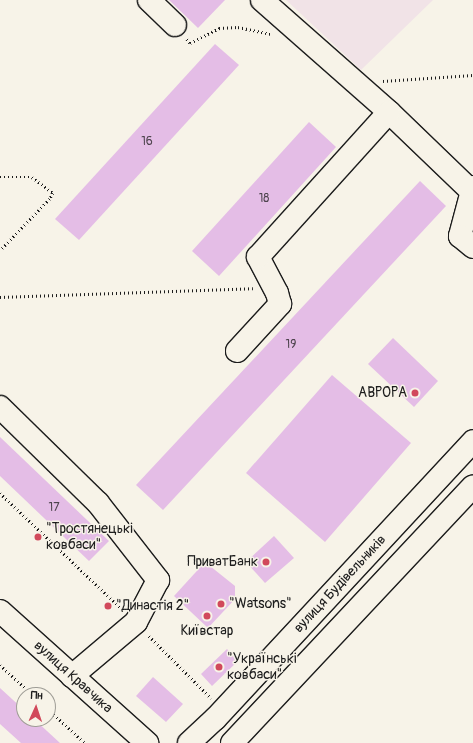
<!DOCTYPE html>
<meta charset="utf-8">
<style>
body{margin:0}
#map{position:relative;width:473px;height:743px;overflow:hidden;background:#f7f3e8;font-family:Pangolin,sans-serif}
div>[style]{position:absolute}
.built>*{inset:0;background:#f1e3e7}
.building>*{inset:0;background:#e4bde6}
.path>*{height:2.5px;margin-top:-1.25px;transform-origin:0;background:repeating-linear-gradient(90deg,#1c1c1c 0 1px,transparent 0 4px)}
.roads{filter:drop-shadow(1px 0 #1c1c1c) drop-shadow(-1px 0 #1c1c1c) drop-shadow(0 1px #1c1c1c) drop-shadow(0 -1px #1c1c1c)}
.minor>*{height:22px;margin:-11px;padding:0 11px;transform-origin:11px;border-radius:11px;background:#f7f3e8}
.dots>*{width:11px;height:11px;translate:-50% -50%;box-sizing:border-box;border:2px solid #f7f3e8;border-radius:50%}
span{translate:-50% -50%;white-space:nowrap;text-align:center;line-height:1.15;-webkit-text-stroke:3px #f7f3e8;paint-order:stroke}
.number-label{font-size:12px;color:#4e444e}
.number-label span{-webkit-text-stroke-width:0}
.poi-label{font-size:14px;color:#1c1c1c}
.right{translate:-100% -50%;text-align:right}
.left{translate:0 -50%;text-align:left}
.street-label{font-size:14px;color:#1c1c1c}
.north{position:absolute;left:16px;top:687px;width:40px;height:40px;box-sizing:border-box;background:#f7f3e8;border:1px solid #9f9d96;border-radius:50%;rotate:3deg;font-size:11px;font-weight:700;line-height:16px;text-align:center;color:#1c1c1c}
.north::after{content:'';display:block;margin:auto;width:14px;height:18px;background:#d1495b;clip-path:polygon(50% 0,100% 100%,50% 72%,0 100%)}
</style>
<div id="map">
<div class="built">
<i style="clip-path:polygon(286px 0,433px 0,361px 70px)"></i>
</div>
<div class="building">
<i style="clip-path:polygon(169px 0,225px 0,198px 28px)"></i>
<i style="clip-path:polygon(215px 44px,239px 65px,79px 240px,55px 219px)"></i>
<i style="clip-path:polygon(309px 122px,336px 147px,219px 276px,192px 251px)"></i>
<i style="clip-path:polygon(420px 181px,446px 206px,163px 510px,136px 485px)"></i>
<i style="clip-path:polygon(393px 338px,438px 381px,414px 407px,368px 364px)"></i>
<i style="clip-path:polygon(332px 375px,411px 443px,325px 542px,246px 473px)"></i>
<i style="clip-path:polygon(0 437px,109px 541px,89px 561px,0 476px)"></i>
<i style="clip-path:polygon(274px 536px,294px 558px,265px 583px,246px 562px)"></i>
<i style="clip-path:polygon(205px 562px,235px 586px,235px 599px,208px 628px,174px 596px)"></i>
<i style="clip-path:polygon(227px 649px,238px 661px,212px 686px,201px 674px)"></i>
<i style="clip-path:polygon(153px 677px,183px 704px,166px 722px,136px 696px)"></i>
<i style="clip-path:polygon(0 688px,24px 710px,24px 719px,34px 719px,60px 743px,21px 743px,0 724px)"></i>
</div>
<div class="path">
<i style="left:187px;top:39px;width:5px;rotate:53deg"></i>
<i style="left:190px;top:43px;width:33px;rotate:-27deg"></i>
<i style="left:219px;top:28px;width:19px;rotate:-3deg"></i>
<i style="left:238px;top:27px;width:33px;rotate:12deg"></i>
<i style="left:383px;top:81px;width:90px;rotate:-3.8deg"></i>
<i style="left:0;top:177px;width:32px"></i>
<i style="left:32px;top:177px;width:26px;rotate:37deg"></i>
<i style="left:53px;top:193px;width:7px;rotate:117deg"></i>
<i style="left:50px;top:199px;width:72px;rotate:133.9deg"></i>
<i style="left:0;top:297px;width:253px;rotate:-2deg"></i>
<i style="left:0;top:493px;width:168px;rotate:43.6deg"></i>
<i style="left:149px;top:636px;width:88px;rotate:45deg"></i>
<i style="left:0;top:665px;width:45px;rotate:42.3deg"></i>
<i style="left:48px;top:709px;width:50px;rotate:42.6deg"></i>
</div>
<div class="roads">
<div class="minor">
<i style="left:149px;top:0;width:36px;rotate:44deg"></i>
<i style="left:262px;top:0;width:169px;rotate:41.4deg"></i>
<i style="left:389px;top:112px;width:112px;rotate:43.9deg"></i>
<i style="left:473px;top:187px;width:51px;rotate:104.9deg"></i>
<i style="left:460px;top:236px;width:17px;rotate:40deg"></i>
<i style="left:237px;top:351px;width:64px;rotate:-47.5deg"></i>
<i style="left:280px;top:304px;width:11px;rotate:-105deg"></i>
<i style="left:277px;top:293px;width:41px;rotate:-117.8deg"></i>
<i style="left:258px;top:257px;width:195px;rotate:-47.9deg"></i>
<i style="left:0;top:407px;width:137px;rotate:44.4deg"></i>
<i style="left:98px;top:503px;width:98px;rotate:52.1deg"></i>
<i style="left:158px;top:580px;width:47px;rotate:117.6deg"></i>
<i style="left:136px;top:622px;width:84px;rotate:139.8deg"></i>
<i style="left:0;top:611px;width:198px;rotate:41.9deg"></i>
<i style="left:189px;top:743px;width:35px;rotate:-43deg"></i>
<i style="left:215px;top:719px;width:379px;rotate:-47.1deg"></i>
<i style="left:232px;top:743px;width:352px;rotate:-46.8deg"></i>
</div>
</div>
<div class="dots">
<i style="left:415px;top:393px;background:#d1495b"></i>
<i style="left:38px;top:537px;background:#d1495b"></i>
<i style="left:266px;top:562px;background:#d1495b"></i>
<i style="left:221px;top:604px;background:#d1495b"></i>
<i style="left:108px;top:606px;background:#d1495b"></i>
<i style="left:207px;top:616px;background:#d1495b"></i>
<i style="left:219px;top:667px;background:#d1495b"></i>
</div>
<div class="number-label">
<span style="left:147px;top:142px">16</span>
<span style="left:264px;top:199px">18</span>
<span style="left:291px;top:345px">19</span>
<span style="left:54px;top:508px">17</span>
</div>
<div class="poi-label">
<span class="right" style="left:407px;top:393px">АВРОРА</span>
<span class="left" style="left:46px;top:537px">"Тростянецькі<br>ковбаси"</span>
<span class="right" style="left:258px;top:562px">ПриватБанк</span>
<span class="left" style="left:229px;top:604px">"Watsons"</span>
<span class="left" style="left:116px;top:606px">"Династія 2"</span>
<span style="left:207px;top:631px">Київстар</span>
<span class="left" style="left:227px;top:667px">"Українські<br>ковбаси"</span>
</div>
<div class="street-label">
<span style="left:340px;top:584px;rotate:-47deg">вулиця Будівельників</span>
<span style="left:73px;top:677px;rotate:42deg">вулиця Кравчика</span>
</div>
<div class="north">Пн</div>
</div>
